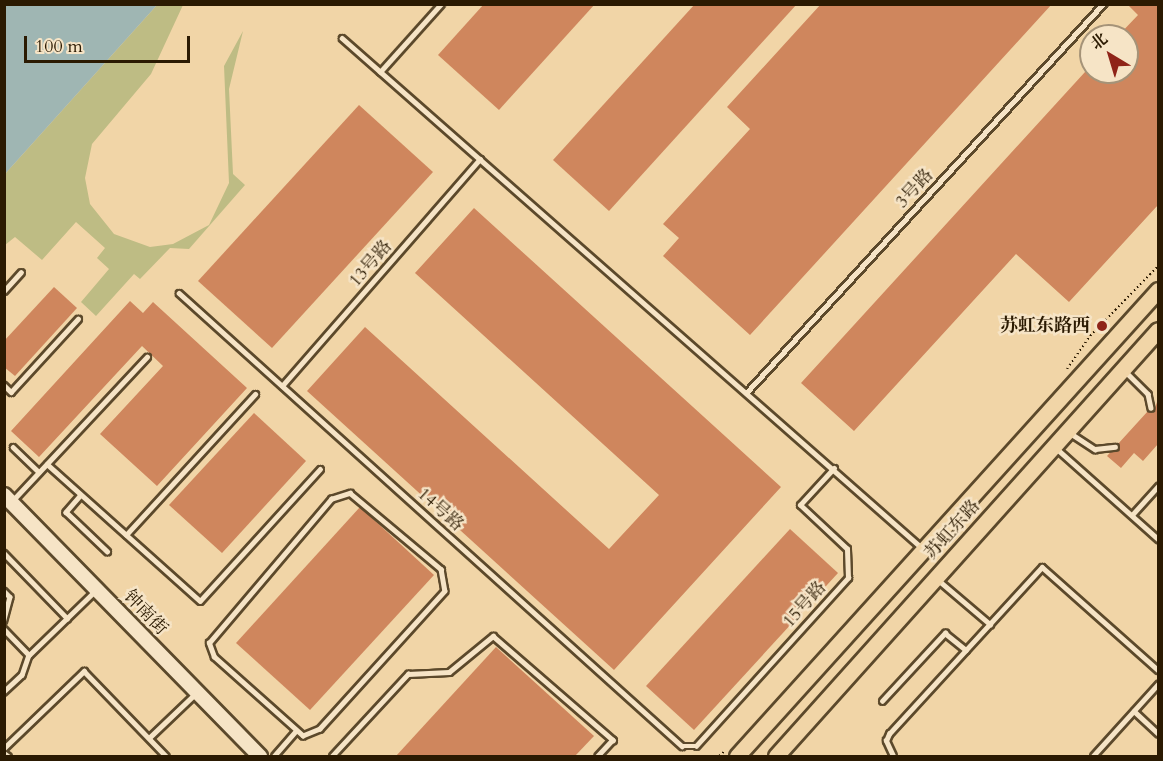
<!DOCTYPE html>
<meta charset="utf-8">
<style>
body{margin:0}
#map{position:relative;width:1163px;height:761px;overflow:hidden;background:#f1d5a7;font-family:Cardo,"Noto Serif SC",serif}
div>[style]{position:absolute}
.green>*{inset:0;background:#bebc84}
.water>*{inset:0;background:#9fb6b3}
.building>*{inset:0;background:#cf865d}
.path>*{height:2px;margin-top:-1px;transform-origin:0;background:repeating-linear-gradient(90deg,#2b1a02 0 1.5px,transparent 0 4.5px)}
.roads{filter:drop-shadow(2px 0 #5c492b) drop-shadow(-2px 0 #5c492b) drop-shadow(0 2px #5c492b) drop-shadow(0 -2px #5c492b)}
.lane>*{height:4.5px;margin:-2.25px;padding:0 2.25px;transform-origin:2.25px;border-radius:2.25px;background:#f6e4c6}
.secondary>*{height:14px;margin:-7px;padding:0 7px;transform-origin:7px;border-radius:7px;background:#f6e4c6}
.primary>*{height:15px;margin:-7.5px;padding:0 7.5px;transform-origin:7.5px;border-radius:7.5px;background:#f1d5a7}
.dots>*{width:16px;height:16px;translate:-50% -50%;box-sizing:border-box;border:3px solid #f6e4c6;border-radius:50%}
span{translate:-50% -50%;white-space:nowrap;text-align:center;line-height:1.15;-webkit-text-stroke:5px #f6e4c6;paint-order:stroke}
.street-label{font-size:18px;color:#2b1a02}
.poi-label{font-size:18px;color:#2b1a02;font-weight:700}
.right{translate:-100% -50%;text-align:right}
.frame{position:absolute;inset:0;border:6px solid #2b1a02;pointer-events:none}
.north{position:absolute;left:1079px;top:24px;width:60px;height:60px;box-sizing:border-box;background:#f6e4c6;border:2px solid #a59378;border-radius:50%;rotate:322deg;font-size:16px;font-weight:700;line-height:24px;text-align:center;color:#2b1a02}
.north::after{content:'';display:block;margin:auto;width:21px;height:27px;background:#8f2418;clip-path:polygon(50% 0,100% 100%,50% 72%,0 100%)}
.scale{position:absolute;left:24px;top:36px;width:166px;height:27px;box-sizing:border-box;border:3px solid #2b1a02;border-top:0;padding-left:8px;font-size:18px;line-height:21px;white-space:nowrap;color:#2b1a02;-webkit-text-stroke:4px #f6e4c6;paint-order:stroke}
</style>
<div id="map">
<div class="green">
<i style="clip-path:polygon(157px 5px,183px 5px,151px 74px,92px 144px,85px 178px,90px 204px,114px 234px,150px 247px,173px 244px,209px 225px,229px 183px,224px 66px,243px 31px,229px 89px,233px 174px,245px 185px,189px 249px,170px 248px,140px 279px,134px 274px,96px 316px,81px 302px,109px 269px,97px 258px,105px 248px,76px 222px,42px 260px,15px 237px,5px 245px,5px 174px)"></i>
</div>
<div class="water">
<i style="clip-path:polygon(5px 4px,157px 5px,5px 174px,4px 5px)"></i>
</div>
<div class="building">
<i style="clip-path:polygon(484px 4px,595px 4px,499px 110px,438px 55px)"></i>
<i style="clip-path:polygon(695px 4px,797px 4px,609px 211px,553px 160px)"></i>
<i style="clip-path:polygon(821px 4px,1052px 4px,750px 335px,663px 256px,679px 238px,663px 224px,750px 129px,727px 107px)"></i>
<i style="clip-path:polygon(1127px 4px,1158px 4px,1158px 205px,1069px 302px,1016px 254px,854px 431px,801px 383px,1085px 72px,1127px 72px,1127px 36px,1118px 36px,1138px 15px)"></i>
<i style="clip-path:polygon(359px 105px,433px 172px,272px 348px,198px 281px)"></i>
<i style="clip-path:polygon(474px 208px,781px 487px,614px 670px,307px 391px,365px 327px,609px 549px,659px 495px,415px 273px)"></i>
<i style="clip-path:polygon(54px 287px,77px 308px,15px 376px,4px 367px,4px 341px)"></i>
<i style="clip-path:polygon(130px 301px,143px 313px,153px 302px,247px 388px,157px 486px,100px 434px,163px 366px,142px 346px,39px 457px,11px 431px)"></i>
<i style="clip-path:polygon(1158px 399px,1158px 444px,1143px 461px,1134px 453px,1121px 468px,1107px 456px,1148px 411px,1154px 411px)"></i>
<i style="clip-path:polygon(254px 413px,306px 461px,222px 553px,169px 505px)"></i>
<i style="clip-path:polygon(360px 507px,434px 575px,310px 710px,236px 643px)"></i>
<i style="clip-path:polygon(790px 529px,838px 573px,694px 730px,646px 686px)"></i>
<i style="clip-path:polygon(496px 647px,594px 736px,575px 756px,396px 756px)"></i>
</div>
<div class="path">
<i style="left:1067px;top:369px;width:40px;rotate:-55.1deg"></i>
<i style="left:1090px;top:336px;width:98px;rotate:-45.8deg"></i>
<i style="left:719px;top:756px;width:8px;rotate:-40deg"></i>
</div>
<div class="roads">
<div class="lane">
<i style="left:342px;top:38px;width:771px;rotate:41.32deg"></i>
<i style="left:380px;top:72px;width:91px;rotate:-48.1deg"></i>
<i style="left:4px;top:291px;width:25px;rotate:-48deg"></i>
<i style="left:179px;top:293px;width:677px;rotate:42.01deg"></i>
<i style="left:682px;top:746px;width:14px"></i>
<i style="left:696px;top:746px;width:227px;rotate:-47.9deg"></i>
<i style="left:848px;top:578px;width:29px;rotate:-92deg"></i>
<i style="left:847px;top:549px;width:64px;rotate:-136.9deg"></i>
<i style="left:800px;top:505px;width:50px;rotate:-47.4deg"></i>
<i style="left:1124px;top:370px;width:34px;rotate:45deg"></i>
<i style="left:1148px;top:394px;width:14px;rotate:78deg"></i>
<i style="left:4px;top:385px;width:10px;rotate:45deg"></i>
<i style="left:11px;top:392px;width:99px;rotate:-47.5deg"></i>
<i style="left:282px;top:386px;width:301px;rotate:-48.9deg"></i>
<i style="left:747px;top:392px;width:527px;rotate:-47.46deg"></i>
<i style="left:1070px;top:433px;width:30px;rotate:33deg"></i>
<i style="left:1095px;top:449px;width:20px;rotate:-6deg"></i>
<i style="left:13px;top:447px;width:36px;rotate:44deg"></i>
<i style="left:1056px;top:448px;width:137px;rotate:41.7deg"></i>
<i style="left:47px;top:464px;width:205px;rotate:41.8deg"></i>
<i style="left:200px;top:601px;width:178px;rotate:-47.7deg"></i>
<i style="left:350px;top:493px;width:119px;rotate:39.9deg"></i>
<i style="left:441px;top:569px;width:22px;rotate:80deg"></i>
<i style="left:445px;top:591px;width:186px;rotate:132.2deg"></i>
<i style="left:320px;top:729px;width:18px;rotate:158deg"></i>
<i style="left:303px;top:736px;width:119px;rotate:-138.4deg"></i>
<i style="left:214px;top:657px;width:15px;rotate:-110deg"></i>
<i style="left:209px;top:643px;width:189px;rotate:-49.7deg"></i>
<i style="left:331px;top:499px;width:20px;rotate:-18deg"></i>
<i style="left:81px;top:495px;width:23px;rotate:131deg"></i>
<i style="left:66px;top:512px;width:57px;rotate:43.6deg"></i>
<i style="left:13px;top:500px;width:196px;rotate:-46.9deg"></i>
<i style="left:1132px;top:515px;width:39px;rotate:-48deg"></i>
<i style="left:126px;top:535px;width:191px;rotate:-47.5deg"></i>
<i style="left:4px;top:553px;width:91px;rotate:45.9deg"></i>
<i style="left:937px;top:579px;width:70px;rotate:40.3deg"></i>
<i style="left:4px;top:591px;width:8px;rotate:45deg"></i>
<i style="left:10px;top:597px;width:24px;rotate:105deg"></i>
<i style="left:4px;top:629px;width:36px;rotate:46deg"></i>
<i style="left:29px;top:655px;width:21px;rotate:109deg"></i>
<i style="left:22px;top:675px;width:25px;rotate:137deg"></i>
<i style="left:29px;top:655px;width:92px;rotate:-44.1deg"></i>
<i style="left:882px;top:701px;width:93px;rotate:-47.2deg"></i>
<i style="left:945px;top:633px;width:27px;rotate:39deg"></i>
<i style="left:1134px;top:711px;width:33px;rotate:43deg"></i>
<i style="left:149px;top:738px;width:64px;rotate:-43.7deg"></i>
<i style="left:4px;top:748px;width:111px;rotate:-43.9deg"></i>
<i style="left:84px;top:671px;width:118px;rotate:46deg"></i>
<i style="left:4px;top:753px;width:5px;rotate:37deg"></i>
<i style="left:274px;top:756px;width:32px;rotate:-49deg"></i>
<i style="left:332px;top:756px;width:112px;rotate:-47.2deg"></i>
<i style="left:408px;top:674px;width:41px;rotate:-2.8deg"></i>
<i style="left:449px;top:672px;width:57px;rotate:-39.3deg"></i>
<i style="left:493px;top:636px;width:159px;rotate:40.9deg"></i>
<i style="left:613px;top:740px;width:22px;rotate:133deg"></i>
<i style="left:893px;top:756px;width:17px;rotate:-115deg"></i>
<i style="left:886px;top:741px;width:8px;rotate:-67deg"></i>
<i style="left:889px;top:734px;width:226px;rotate:-47.5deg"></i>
<i style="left:1042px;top:567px;width:155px;rotate:41.6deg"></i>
<i style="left:1093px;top:756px;width:97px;rotate:-47.9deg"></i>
</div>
<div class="secondary">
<i style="left:4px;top:495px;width:366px;rotate:45.6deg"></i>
</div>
<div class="primary">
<i style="left:737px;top:756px;width:628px;rotate:-47.9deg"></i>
<i style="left:776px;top:756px;width:572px;rotate:-48.12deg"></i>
</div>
</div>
<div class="dots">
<i style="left:1102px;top:326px;background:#8f2418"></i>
</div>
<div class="street-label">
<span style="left:915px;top:189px;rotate:-47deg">3号路</span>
<span style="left:371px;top:264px;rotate:-49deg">13号路</span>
<span style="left:440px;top:510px;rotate:42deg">14号路</span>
<span style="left:953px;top:530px;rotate:-48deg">苏虹东路</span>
<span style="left:805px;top:605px;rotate:-48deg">15号路</span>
<span style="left:145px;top:613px;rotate:46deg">钟南街</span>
</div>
<div class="poi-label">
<span class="right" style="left:1090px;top:326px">苏虹东路西</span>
</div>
<div class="frame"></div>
<div class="north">北</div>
<div class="scale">100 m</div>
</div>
